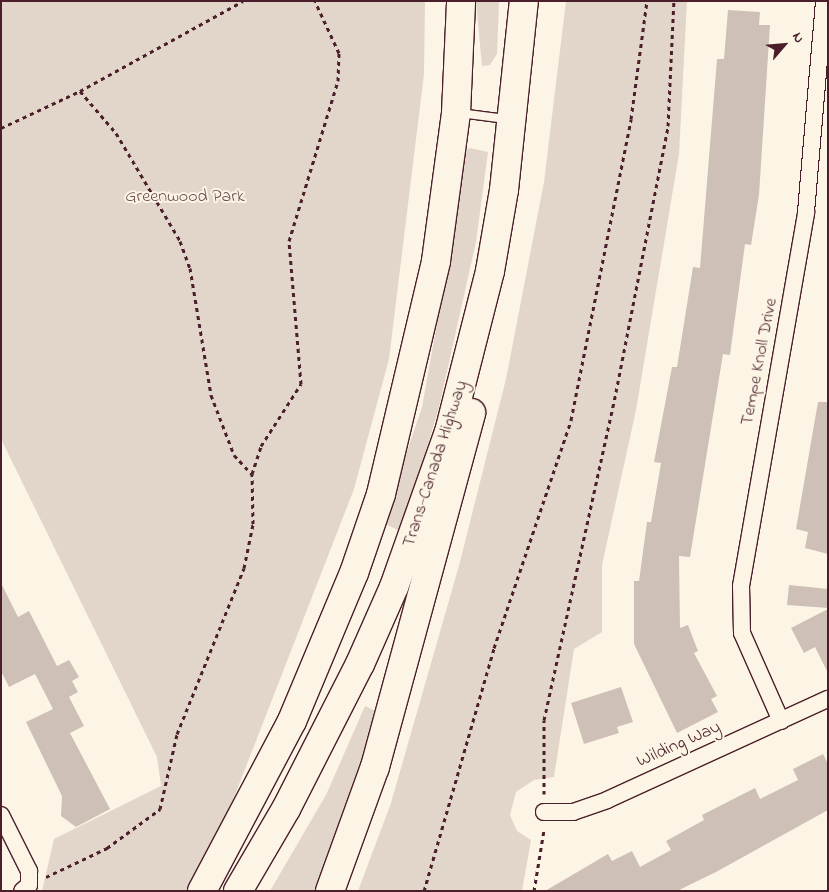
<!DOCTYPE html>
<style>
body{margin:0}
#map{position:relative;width:829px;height:892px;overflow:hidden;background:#fcf5e5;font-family:"Indie Flower",sans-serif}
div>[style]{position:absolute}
.green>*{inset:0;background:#e2d5ca}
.building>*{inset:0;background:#cfc0b7}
.path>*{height:3px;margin-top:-1.5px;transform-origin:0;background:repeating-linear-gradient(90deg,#4a1f2b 0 4px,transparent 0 8px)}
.roads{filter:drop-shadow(1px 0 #4a1f2b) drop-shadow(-1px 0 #4a1f2b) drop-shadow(0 1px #4a1f2b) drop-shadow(0 -1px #4a1f2b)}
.lane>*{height:8px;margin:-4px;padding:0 4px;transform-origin:4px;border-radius:4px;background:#fcf5e5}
.street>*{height:16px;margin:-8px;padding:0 8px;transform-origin:8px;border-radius:8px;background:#fcf5e5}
.highway>*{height:28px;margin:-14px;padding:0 14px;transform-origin:14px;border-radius:14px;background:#fcf5e5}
span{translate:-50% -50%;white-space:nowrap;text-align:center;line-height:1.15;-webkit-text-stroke:4px #fcf5e5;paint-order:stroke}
.park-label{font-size:18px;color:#704c53}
.street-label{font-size:18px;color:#4a1f2b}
.frame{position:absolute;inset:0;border:2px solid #4a1f2b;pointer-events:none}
.north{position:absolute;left:759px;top:20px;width:50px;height:50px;-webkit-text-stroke:4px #fcf5e5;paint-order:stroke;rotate:63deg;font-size:14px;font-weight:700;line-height:20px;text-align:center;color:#4a1f2b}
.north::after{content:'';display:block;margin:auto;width:18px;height:22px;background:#4a1f2b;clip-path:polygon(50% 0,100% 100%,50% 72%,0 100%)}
</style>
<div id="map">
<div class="green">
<i style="clip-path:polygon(1px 1px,425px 1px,424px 74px,389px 359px,354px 489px,226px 818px,193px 891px,42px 891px,54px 839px,161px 786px,157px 757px,1px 439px)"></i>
<i style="clip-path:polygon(476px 1px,499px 1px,497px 54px,490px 65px,482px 66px)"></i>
<i style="clip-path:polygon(566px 1px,687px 1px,679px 154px,636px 410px,602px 565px,602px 632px,574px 649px,554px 777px,534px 780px,516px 792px,510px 815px,517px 831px,531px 840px,522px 891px,358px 891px,391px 803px,460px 562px,506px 379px,544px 182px)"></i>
<i style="clip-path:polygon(470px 148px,488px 152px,476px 242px,439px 407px,402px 532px,383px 523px,422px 407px,461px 190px,460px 153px)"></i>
<i style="clip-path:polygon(365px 706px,382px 714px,316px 891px,270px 891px,326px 795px)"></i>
</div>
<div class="building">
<i style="clip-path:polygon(728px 10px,760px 12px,759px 25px,770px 25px,759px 195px,751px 245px,745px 244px,730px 355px,723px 354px,690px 557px,679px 556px,680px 628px,688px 625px,698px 651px,694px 653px,717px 696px,711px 699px,718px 712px,677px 733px,634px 644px,634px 581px,639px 581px,647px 522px,651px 522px,661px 463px,654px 462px,672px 367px,677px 367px,693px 267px,700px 268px,717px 59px,724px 59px)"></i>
<i style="clip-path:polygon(818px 402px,828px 402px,828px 554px,805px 548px,808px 532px,796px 529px)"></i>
<i style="clip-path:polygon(1px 583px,18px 617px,29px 611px,57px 666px,69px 660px,79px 677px,72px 681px,78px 692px,69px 697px,84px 726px,70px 733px,110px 809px,76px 827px,61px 816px,62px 796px,26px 722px,53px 709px,35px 674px,9px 687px,1px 671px)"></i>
<i style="clip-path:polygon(789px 585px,828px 589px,828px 608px,787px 605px)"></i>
<i style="clip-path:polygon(828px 609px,828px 673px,815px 647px,804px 653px,791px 628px)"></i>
<i style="clip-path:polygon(621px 687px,633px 722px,617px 727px,619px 733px,584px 744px,571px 703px)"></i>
<i style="clip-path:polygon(823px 754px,828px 764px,828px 810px,716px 872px,677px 891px,545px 891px,608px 854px,612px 861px,632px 851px,640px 867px,671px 850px,666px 841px,704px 820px,702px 815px,755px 788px,760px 799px,798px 780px,793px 769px)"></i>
</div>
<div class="path">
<i style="left:80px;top:91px;width:55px;rotate:49.4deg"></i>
<i style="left:116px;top:133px;width:126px;rotate:59.3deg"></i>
<i style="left:180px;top:241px;width:29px;rotate:70deg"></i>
<i style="left:190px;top:268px;width:129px;rotate:80.6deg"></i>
<i style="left:211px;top:395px;width:64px;rotate:69deg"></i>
<i style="left:234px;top:455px;width:26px;rotate:47deg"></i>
<i style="left:1px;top:128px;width:87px;rotate:-25.1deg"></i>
<i style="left:80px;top:91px;width:186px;rotate:-28.9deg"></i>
<i style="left:544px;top:794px;width:74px;rotate:-90deg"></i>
<i style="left:544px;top:720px;width:336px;rotate:-77.6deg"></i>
<i style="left:616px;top:392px;width:271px;rotate:-78.9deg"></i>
<i style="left:668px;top:126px;width:125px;rotate:-87.3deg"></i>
<i style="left:46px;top:877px;width:68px;rotate:-25.4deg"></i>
<i style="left:107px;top:848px;width:66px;rotate:-36.3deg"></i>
<i style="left:160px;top:809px;width:77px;rotate:-77.2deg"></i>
<i style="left:177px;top:734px;width:179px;rotate:-68deg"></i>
<i style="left:244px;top:568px;width:45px;rotate:-78.4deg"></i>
<i style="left:253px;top:524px;width:50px;rotate:-91.1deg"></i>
<i style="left:252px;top:474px;width:29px;rotate:-72deg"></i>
<i style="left:261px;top:446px;width:74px;rotate:-57.2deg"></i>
<i style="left:301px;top:384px;width:144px;rotate:-94.8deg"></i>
<i style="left:289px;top:241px;width:167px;rotate:-73deg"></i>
<i style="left:338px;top:81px;width:28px;rotate:-88deg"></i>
<i style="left:339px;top:53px;width:57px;rotate:-114.8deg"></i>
<i style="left:424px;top:891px;width:253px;rotate:-73.9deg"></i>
<i style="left:494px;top:648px;width:241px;rotate:-71.3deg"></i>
<i style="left:571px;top:420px;width:307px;rotate:-78.7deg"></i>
<i style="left:631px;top:119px;width:119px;rotate:-82.3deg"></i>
<i style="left:534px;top:891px;width:62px;rotate:-80.7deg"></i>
</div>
<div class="roads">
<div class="lane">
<i style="left:460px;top:113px;width:46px;rotate:7.4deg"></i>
</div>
<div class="street">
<i style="left:781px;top:721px;width:96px;rotate:-113.9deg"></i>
<i style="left:742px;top:633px;width:47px;rotate:-91.2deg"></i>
<i style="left:741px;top:586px;width:380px;rotate:-80.1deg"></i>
<i style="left:806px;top:212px;width:212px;rotate:-85.1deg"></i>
<i style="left:544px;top:812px;width:29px"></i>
<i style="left:573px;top:812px;width:36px;rotate:-19deg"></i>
<i style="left:607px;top:800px;width:243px;rotate:-24.6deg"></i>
<i style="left:1px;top:815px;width:63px;rotate:63.4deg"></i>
<i style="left:29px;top:871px;width:14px;rotate:90deg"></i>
<i style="left:29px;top:885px;width:9px;rotate:139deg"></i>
</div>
<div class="highway">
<i style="left:202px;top:891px;width:192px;rotate:-62.1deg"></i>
<i style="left:292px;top:721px;width:160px;rotate:-67.3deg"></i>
<i style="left:354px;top:573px;width:83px;rotate:-71.1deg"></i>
<i style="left:381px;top:494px;width:239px;rotate:-76.7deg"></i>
<i style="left:436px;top:261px;width:149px;rotate:-82.3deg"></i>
<i style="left:456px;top:113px;width:112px;rotate:-87.4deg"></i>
<i style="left:238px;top:891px;width:95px;rotate:-59.7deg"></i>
<i style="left:286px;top:809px;width:163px;rotate:-63deg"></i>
<i style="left:360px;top:664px;width:84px;rotate:-66.2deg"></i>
<i style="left:394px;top:587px;width:164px;rotate:-70.5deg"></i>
<i style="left:449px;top:432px;width:166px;rotate:-75.7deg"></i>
<i style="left:490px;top:271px;width:82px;rotate:-80.2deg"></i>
<i style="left:504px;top:190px;width:190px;rotate:-84deg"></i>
<i style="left:330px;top:891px;width:132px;rotate:-70.1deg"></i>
<i style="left:375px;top:767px;width:367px;rotate:-74.8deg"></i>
</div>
</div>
<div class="park-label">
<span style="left:185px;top:197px">Greenwood Park</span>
</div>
<div class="street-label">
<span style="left:760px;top:362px;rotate:-79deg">Tempe Knoll Drive</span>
<span style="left:436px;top:464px;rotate:-72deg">Trans-Canada Highway</span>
<span style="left:679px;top:745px;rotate:-24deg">Wilding Way</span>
</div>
<div class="frame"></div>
<div class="north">N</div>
</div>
